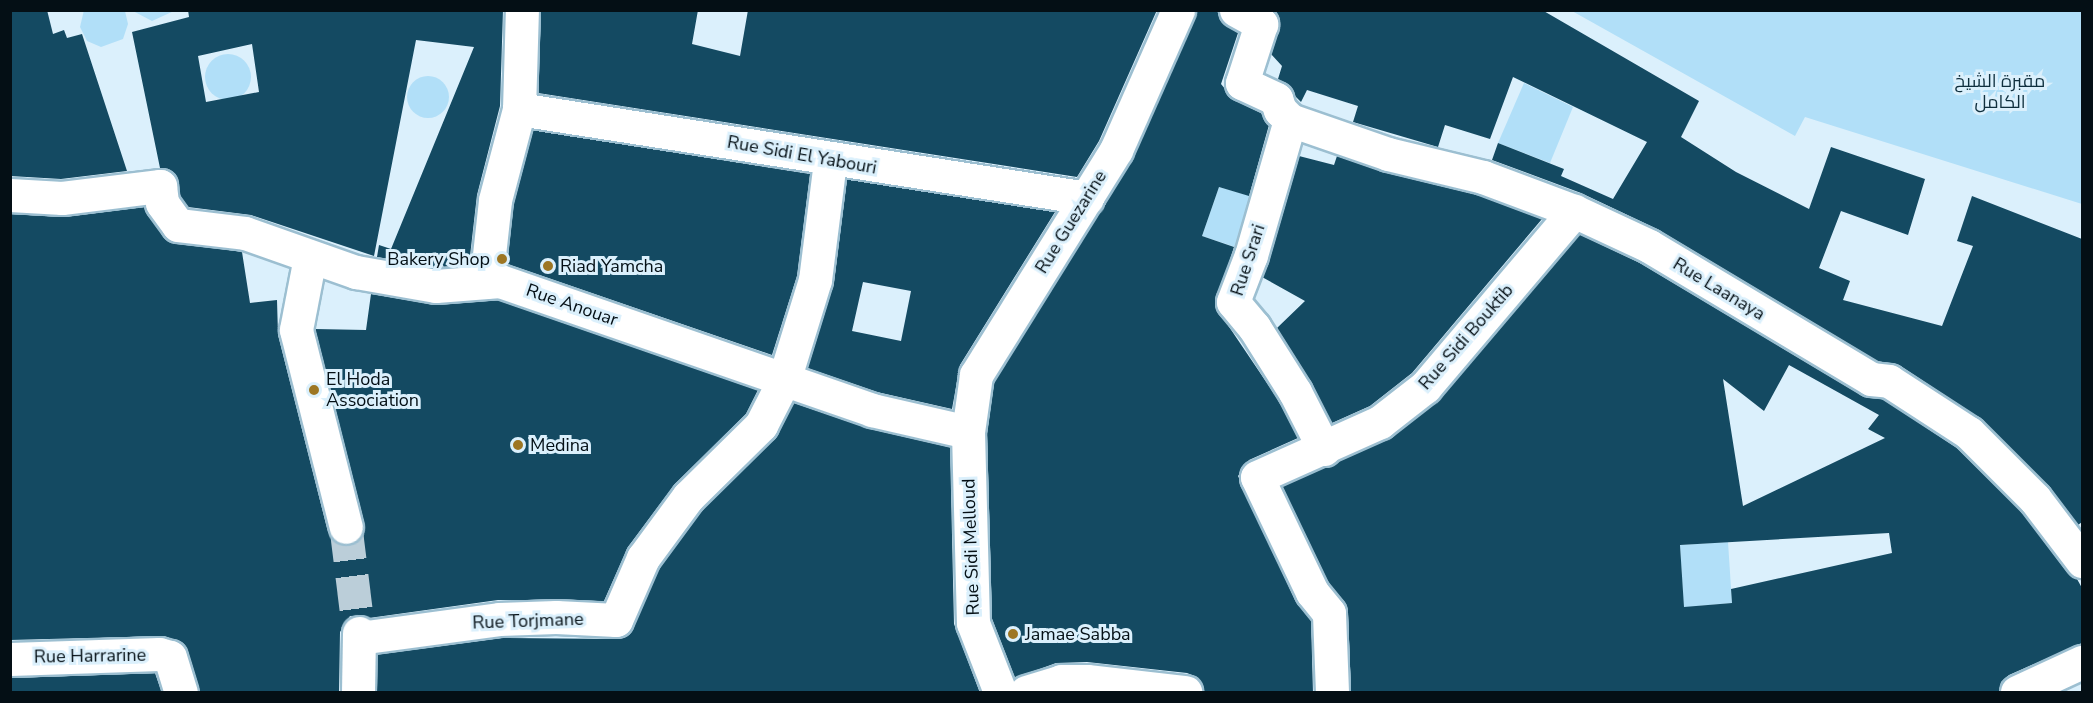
<!DOCTYPE html>
<meta charset="utf-8">
<style>
body{margin:0}
#map{position:relative;width:2093px;height:703px;overflow:hidden;background:#dbf0fc;font-family:"Nunito Sans",Cairo,sans-serif}
div>[style]{position:absolute}
.green>*{inset:0;background:#b1dff8}
.round{border-radius:50%}
.building>*{inset:0;background:#144a62}
.minor-tunnel>*{height:33px;margin-top:-16.5px;transform-origin:0;background:repeating-linear-gradient(90deg,#bbced9 0 33px,transparent 0 49px)}
.roads{filter:drop-shadow(2px 0 #9cbfd1) drop-shadow(-2px 0 #9cbfd1) drop-shadow(0 2px #9cbfd1) drop-shadow(0 -2px #9cbfd1)}
.minor>*{height:33px;margin:-16.5px;padding:0 16.5px;transform-origin:16.5px;border-radius:16.5px;background:#fff}
.dots>*{width:16px;height:16px;translate:-50% -50%;box-sizing:border-box;border:3px solid #dbf0fc;border-radius:50%}
span{translate:-50% -50%;white-space:nowrap;text-align:center;line-height:1.15;-webkit-text-stroke:6px #dbf0fc;paint-order:stroke}
.park-label{font-size:18px;color:#0f2f3e}
.street-label{font-size:18px;color:#040f15}
.poi-label{font-size:18px;color:#040f15}
.right{translate:-100% -50%;text-align:right}
.left{translate:0 -50%;text-align:left}
.frame{position:absolute;inset:0;border:12px solid #040f15;pointer-events:none}
</style>
<div id="map">
<div class="green">
<i style="clip-path:polygon(84px 10px,125px 11px,128px 24px,123px 39px,101px 47px,87px 41px,80px 27px)"></i>
<i style="clip-path:polygon(133px 11px,174px 11px,152px 21px)"></i>
<i style="clip-path:polygon(1572px 11px,2082px 11px,2082px 204px,1805px 117px,1795px 136px)"></i>
<i class="round" style="left:205px;top:54px;width:46px;height:46px"></i>
<i class="round" style="left:407px;top:76px;width:42px;height:42px"></i>
<i style="clip-path:polygon(1524px 83px,1573px 107px,1550px 163px,1498px 143px)"></i>
<i style="clip-path:polygon(1219px 187px,1261px 199px,1244px 250px,1202px 236px)"></i>
<i style="clip-path:polygon(1728px 542px,1732px 603px,1698px 606px,1685px 632px,1680px 545px)"></i>
</div>
<div class="building">
<i style="clip-path:polygon(10px 10px,47px 10px,53px 34px,64px 30px,67px 38px,82px 34px,127px 171px,61px 179px,10px 176px)"></i>
<i style="clip-path:polygon(evenodd,188px 10px,503px 10px,500px 106px,477px 195px,469px 265px,437px 267px,377px 257px,379px 245px,391px 249px,474px 47px,416px 40px,374px 256px,251px 215px,188px 207px,180px 196px,175px 175px,160px 168px,132px 32px,189px 17px,188px 10px,252px 44px,259px 92px,206px 102px,198px 56px,252px 44px)"></i>
<i style="clip-path:polygon(541px 10px,698px 10px,692px 44px,740px 56px,748px 10px,1157px 10px,1099px 141px,1077px 177px,538px 93px)"></i>
<i style="clip-path:polygon(1196px 10px,1217px 10px,1220px 20px,1238px 33px,1221px 84px,1234px 100px,1261px 113px,1269px 125px,1249px 196px,1219px 187px,1202px 236px,1234px 247px,1215px 306px,1279px 401px,1298px 438px,1249px 460px,1238px 476px,1295px 600px,1311px 620px,1313px 693px,1203px 693px,1197px 677px,1187px 673px,1087px 662px,1056px 663px,1015px 678px,992px 619px,987px 433px,994px 382px,1132px 160px)"></i>
<i style="clip-path:polygon(1273px 10px,1542px 10px,1699px 101px,1681px 137px,1736px 172px,1809px 209px,1831px 147px,1925px 179px,1908px 235px,1841px 211px,1819px 268px,1850px 281px,1843px 300px,1942px 326px,1973px 246px,1957px 241px,1972px 196px,2082px 239px,2082px 522px,2078px 525px,2048px 486px,1982px 420px,1899px 365px,1877px 361px,1657px 229px,1581px 193px,1492px 160px,1498px 143px,1564px 169px,1561px 176px,1613px 199px,1647px 142px,1513px 77px,1490px 139px,1445px 125px,1438px 147px,1353px 122px,1358px 106px,1307px 90px,1301px 102px,1278px 79px,1282px 66px,1271px 54px,1280px 22px)"></i>
<i style="clip-path:polygon(533px 130px,810px 174px,797px 276px,772px 355px,507px 264px,513px 203px)"></i>
<i style="clip-path:polygon(1299px 156px,1334px 165px,1337px 156px,1384px 172px,1478px 195px,1542px 219px,1412px 373px,1370px 406px,1332px 423px,1277px 328px,1305px 301px,1262px 277px)"></i>
<i style="clip-path:polygon(evenodd,847px 179px,1055px 212px,960px 365px,952px 409px,877px 392px,807px 368px,834px 282px,847px 179px,863px 282px,911px 291px,901px 341px,852px 331px,863px 282px)"></i>
<i style="clip-path:polygon(144px 207px,169px 241px,242px 252px,250px 303px,277px 300px,278px 335px,328px 532px,340px 545px,359px 541px,364px 523px,315px 329px,366px 330px,371px 294px,433px 304px,498px 300px,758px 390px,746px 414px,675px 484px,628px 547px,604px 601px,498px 600px,369px 618px,350px 616px,340px 632px,339px 693px,199px 693px,183px 644px,164px 636px,10px 640px,10px 214px,64px 217px)"></i>
<i style="clip-path:polygon(evenodd,1579px 234px,1640px 263px,1861px 395px,1883px 399px,1957px 448px,2021px 511px,2067px 572px,2077px 579px,2082px 588px,2082px 643px,2009px 675px,2001px 682px,1999px 693px,1351px 693px,1348px 612px,1328px 582px,1282px 486px,1388px 439px,1437px 402px,1579px 234px,1789px 365px,1879px 415px,1868px 429px,1885px 438px,1743px 506px,1723px 379px,1764px 411px,1789px 365px,1579px 234px,1889px 533px,1892px 553px,1731px 589px,1732px 603px,1684px 607px,1680px 545px,1889px 533px)"></i>
<i style="clip-path:polygon(794px 403px,868px 428px,950px 447px,954px 624px,980px 693px,377px 693px,377px 654px,501px 638px,615px 639px,626px 635px,659px 567px,702px 509px,774px 438px)"></i>
<i style="clip-path:polygon(155px 673px,162px 693px,10px 693px,10px 678px)"></i>
</div>
<div class="minor-tunnel">
<i style="left:346px;top:527px;width:107px;rotate:83deg"></i>
</div>
<div class="roads">
<div class="minor">
<i style="left:1236px;top:10px;width:29px;rotate:29deg"></i>
<i style="left:1261px;top:24px;width:62px;rotate:107.9deg"></i>
<i style="left:1242px;top:83px;width:38px;rotate:25deg"></i>
<i style="left:1276px;top:99px;width:12px;rotate:70deg"></i>
<i style="left:1280px;top:110px;width:14px;rotate:45deg"></i>
<i style="left:1290px;top:120px;width:104px;rotate:19.1deg"></i>
<i style="left:1388px;top:154px;width:98px;rotate:13.6deg"></i>
<i style="left:1483px;top:177px;width:97px;rotate:20.5deg"></i>
<i style="left:1574px;top:211px;width:83px;rotate:25deg"></i>
<i style="left:1649px;top:246px;width:259px;rotate:30.9deg"></i>
<i style="left:1871px;top:379px;width:18px;rotate:6deg"></i>
<i style="left:1889px;top:381px;width:95px;rotate:33deg"></i>
<i style="left:1969px;top:433px;width:93px;rotate:45deg"></i>
<i style="left:2035px;top:499px;width:78px;rotate:52.8deg"></i>
<i style="left:519px;top:109px;width:575px;rotate:8.91deg"></i>
<i style="left:1290px;top:120px;width:141px;rotate:106.1deg"></i>
<i style="left:1251px;top:255px;width:50px;rotate:111deg"></i>
<i style="left:1233px;top:302px;width:33px;rotate:50deg"></i>
<i style="left:1254px;top:327px;width:77px;rotate:57.8deg"></i>
<i style="left:1295px;top:392px;width:64px;rotate:63deg"></i>
<i style="left:10px;top:195px;width:52px;rotate:3.3deg"></i>
<i style="left:62px;top:198px;width:99px;rotate:-7deg"></i>
<i style="left:160px;top:186px;width:17px;rotate:83deg"></i>
<i style="left:162px;top:203px;width:27px;rotate:54deg"></i>
<i style="left:178px;top:225px;width:67px;rotate:6.8deg"></i>
<i style="left:245px;top:233px;width:118px;rotate:19.4deg"></i>
<i style="left:356px;top:272px;width:81px;rotate:9.9deg"></i>
<i style="left:436px;top:286px;width:64px;rotate:-4.5deg"></i>
<i style="left:500px;top:281px;width:394px;rotate:19.1deg"></i>
<i style="left:872px;top:410px;width:98px;rotate:12.9deg"></i>
<i style="left:310px;top:257px;width:74px;rotate:100.9deg"></i>
<i style="left:296px;top:330px;width:203px;rotate:75.8deg"></i>
<i style="left:486px;top:282px;width:82px;rotate:-83.7deg"></i>
<i style="left:495px;top:200px;width:94px;rotate:-75.2deg"></i>
<i style="left:519px;top:109px;width:99px;rotate:-88.3deg"></i>
<i style="left:359px;top:638px;width:141px;rotate:-7.7deg"></i>
<i style="left:499px;top:619px;width:57px;rotate:-2deg"></i>
<i style="left:556px;top:617px;width:60px;rotate:2.9deg"></i>
<i style="left:616px;top:620px;width:68px;rotate:-66.5deg"></i>
<i style="left:643px;top:558px;width:76px;rotate:-53.6deg"></i>
<i style="left:688px;top:497px;width:103px;rotate:-44.6deg"></i>
<i style="left:761px;top:425px;width:51px;rotate:-62.9deg"></i>
<i style="left:784px;top:380px;width:105px;rotate:-72.8deg"></i>
<i style="left:815px;top:280px;width:120px;rotate:-82.8deg"></i>
<i style="left:10px;top:659px;width:149px;rotate:-1.9deg"></i>
<i style="left:159px;top:654px;width:11px;rotate:15deg"></i>
<i style="left:170px;top:657px;width:37px;rotate:73deg"></i>
<i style="left:358px;top:692px;width:59px;rotate:-89deg"></i>
<i style="left:1000px;top:692px;width:74px;rotate:-111.4deg"></i>
<i style="left:973px;top:623px;width:191px;rotate:-91.5deg"></i>
<i style="left:968px;top:432px;width:58px;rotate:-82deg"></i>
<i style="left:976px;top:375px;width:265px;rotate:-58.1deg"></i>
<i style="left:1116px;top:150px;width:153px;rotate:-66.1deg"></i>
<i style="left:1026px;top:692px;width:37px;rotate:-17deg"></i>
<i style="left:1061px;top:681px;width:26px"></i>
<i style="left:1087px;top:681px;width:99px;rotate:6.4deg"></i>
<i style="left:1332px;top:692px;width:79px;rotate:-92.2deg"></i>
<i style="left:1329px;top:613px;width:27px;rotate:-129deg"></i>
<i style="left:1312px;top:592px;width:127px;rotate:-115.6deg"></i>
<i style="left:1257px;top:477px;width:135px;rotate:-24.1deg"></i>
<i style="left:1380px;top:422px;width:57px;rotate:-37.9deg"></i>
<i style="left:1425px;top:387px;width:231px;rotate:-49.7deg"></i>
<i style="left:2017px;top:692px;width:72px;rotate:-24.8deg"></i>
</div>
</div>
<div class="dots">
<i style="left:502px;top:259px;background:#9d7623"></i>
<i style="left:548px;top:266px;background:#9d7623"></i>
<i style="left:314px;top:390px;background:#9d7623"></i>
<i style="left:518px;top:445px;background:#9d7623"></i>
<i style="left:1013px;top:634px;background:#9d7623"></i>
</div>
<div class="park-label">
<span style="left:2000px;top:92px">مقبرة الشيخ<br>الكامل</span>
</div>
<div class="street-label">
<span style="left:802px;top:155px;rotate:10deg">Rue Sidi El Yabouri</span>
<span style="left:1071px;top:222px;rotate:-58deg">Rue Guezarine</span>
<span style="left:1248px;top:260px;rotate:-72deg">Rue Srari</span>
<span style="left:1719px;top:289px;rotate:31deg">Rue Laanaya</span>
<span style="left:572px;top:305px;rotate:19deg">Rue Anouar</span>
<span style="left:1466px;top:337px;rotate:-49deg">Rue Sidi Bouktib</span>
<span style="left:971px;top:547px;rotate:-92deg">Rue Sidi Melloud</span>
<span style="left:528px;top:621px;rotate:-2deg">Rue Torjmane</span>
<span style="left:90px;top:656px;rotate:-1deg">Rue Harrarine</span>
</div>
<div class="poi-label">
<span class="right" style="left:490px;top:259px">Bakery Shop</span>
<span class="left" style="left:560px;top:266px">Riad Yamcha</span>
<span class="left" style="left:326px;top:390px">El Hoda<br>Association</span>
<span class="left" style="left:530px;top:445px">Medina</span>
<span class="left" style="left:1025px;top:634px">Jamae Sabba</span>
</div>
<div class="frame"></div>
</div>
